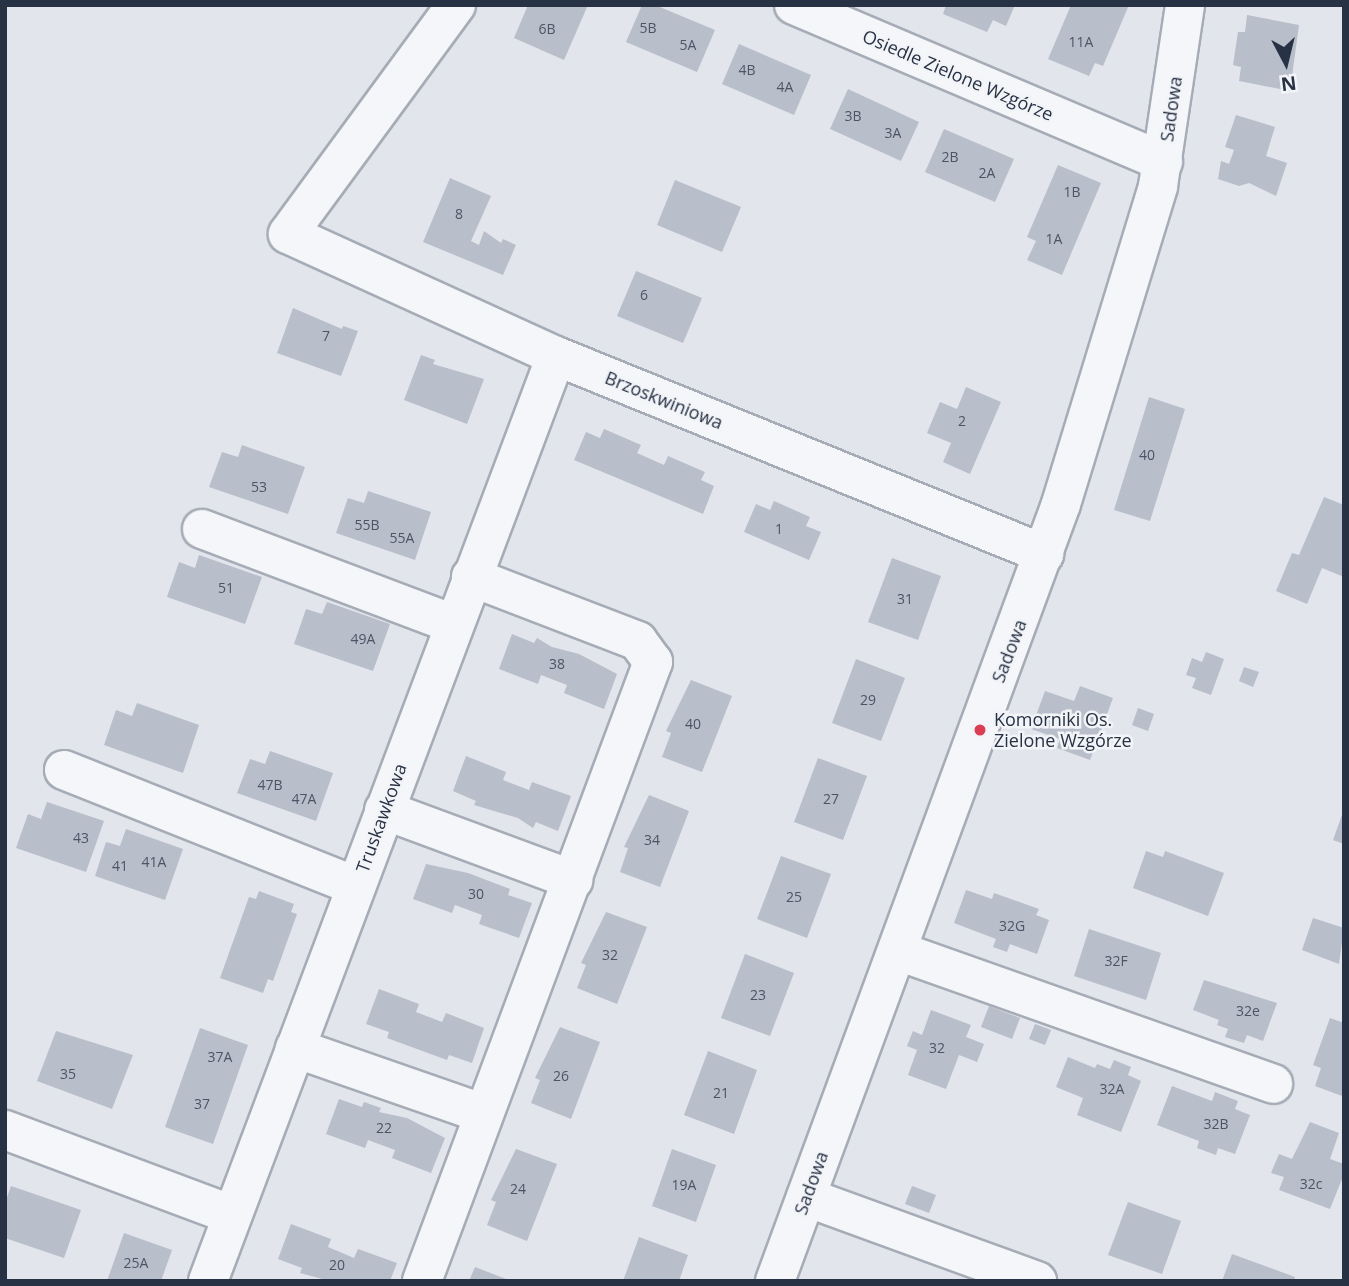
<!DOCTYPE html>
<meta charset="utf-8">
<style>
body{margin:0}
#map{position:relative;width:1349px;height:1286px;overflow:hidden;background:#e2e5eb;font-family:"Open Sans",sans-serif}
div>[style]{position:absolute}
.building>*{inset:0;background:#b8beca}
.roads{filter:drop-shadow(2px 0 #a6acb6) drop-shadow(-2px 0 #a6acb6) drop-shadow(0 2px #a6acb6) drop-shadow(0 -2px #a6acb6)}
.minor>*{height:38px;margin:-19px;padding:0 19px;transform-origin:19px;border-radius:19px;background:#f5f6f9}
.dots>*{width:19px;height:19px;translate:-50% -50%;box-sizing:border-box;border:4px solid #f2f4f8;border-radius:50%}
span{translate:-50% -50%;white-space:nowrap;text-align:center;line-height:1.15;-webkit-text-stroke:5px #f2f4f8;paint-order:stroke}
.number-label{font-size:14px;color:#4c5566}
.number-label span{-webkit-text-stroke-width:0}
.street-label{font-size:18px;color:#283245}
.poi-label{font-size:18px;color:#283245}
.left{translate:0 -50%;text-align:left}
.frame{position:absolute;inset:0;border:7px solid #283245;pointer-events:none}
.north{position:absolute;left:1251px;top:28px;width:70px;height:70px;-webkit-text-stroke:5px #f2f4f8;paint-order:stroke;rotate:173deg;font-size:19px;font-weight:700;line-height:28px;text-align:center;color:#283245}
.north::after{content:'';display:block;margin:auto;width:24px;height:32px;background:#283245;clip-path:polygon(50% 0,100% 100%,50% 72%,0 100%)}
</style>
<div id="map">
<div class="building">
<i style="clip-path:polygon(528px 5px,588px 5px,564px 60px,514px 38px)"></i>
<i style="clip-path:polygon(642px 5px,655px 5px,715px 30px,697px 72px,626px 42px)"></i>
<i style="clip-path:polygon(946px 5px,1015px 5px,1006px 26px,993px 20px,987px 32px,943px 14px)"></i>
<i style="clip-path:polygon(1071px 5px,1129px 5px,1103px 66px,1095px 63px,1089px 76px,1048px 59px)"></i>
<i style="clip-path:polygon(1247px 15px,1299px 25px,1290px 91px,1239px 81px,1241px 67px,1233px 65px,1238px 32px,1245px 32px)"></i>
<i style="clip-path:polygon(739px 44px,811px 75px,794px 115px,722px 84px)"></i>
<i style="clip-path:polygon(848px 89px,919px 122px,901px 161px,830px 129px)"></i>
<i style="clip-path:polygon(1236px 115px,1275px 127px,1266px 156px,1287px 163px,1276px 196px,1249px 183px,1239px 186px,1218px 179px,1221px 161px,1229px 164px,1234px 150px,1225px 147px)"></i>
<i style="clip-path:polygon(944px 129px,1014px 159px,995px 202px,925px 172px)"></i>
<i style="clip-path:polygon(1058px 165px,1101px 183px,1062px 275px,1027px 260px,1036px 241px,1027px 237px)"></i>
<i style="clip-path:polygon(450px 178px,491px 196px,471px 241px,479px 245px,484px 231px,501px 243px,503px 239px,516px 245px,503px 275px,423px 242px)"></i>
<i style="clip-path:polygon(675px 180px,741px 207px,722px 252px,657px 225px)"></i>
<i style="clip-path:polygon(636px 271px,702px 298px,683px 343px,617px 316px)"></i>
<i style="clip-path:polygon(293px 308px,342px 329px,343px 326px,358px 331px,341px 376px,277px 353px)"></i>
<i style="clip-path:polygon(421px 355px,435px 360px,433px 364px,484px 379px,467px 424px,404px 400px)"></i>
<i style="clip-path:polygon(966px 387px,1001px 402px,970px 474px,943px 462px,951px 443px,927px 433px,940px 402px,957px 409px)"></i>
<i style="clip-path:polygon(1149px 397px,1185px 409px,1150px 521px,1114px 510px)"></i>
<i style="clip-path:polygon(604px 429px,641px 445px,637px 453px,664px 465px,668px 456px,705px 472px,701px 480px,714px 486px,703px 514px,574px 460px,586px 432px,600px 438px)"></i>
<i style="clip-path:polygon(242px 445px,305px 467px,288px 514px,209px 487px,222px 452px,238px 457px)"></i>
<i style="clip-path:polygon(368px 491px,431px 512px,415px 560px,336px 533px,348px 498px,364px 503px)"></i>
<i style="clip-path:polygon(1324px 497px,1344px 505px,1344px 577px,1322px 568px,1307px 604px,1276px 591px,1292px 553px,1299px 555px)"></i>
<i style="clip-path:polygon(774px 501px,810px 517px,806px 526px,821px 532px,809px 560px,744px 532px,756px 504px,770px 510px)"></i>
<i style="clip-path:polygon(199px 555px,262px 577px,245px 624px,167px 597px,179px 562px,195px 568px)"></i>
<i style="clip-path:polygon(892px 558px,941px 576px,918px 640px,868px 622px)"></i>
<i style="clip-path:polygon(327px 602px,390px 624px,373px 671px,294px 644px,306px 609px,322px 614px)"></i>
<i style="clip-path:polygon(512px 634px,534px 643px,537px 638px,552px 647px,579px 654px,617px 674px,604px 709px,564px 693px,567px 685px,541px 675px,538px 684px,499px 669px)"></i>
<i style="clip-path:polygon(1206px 652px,1224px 659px,1211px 695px,1192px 688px,1196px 678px,1186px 675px,1192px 658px,1202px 662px)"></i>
<i style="clip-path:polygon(856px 659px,905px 678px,881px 741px,832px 723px)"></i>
<i style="clip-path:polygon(1244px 667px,1259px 672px,1253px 687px,1239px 681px)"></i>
<i style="clip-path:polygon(691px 680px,732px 696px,702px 772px,662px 757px,671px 733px,666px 731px)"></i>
<i style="clip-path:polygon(1080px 686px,1113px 698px,1090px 760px,1057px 748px,1060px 739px,1031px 729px,1045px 691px,1074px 701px)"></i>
<i style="clip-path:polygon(137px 703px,199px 725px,183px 773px,104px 745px,116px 710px,132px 716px)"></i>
<i style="clip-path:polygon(1138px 708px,1154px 714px,1148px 731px,1132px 725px)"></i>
<i style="clip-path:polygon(270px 751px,333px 773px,316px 821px,237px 793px,250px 759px,265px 764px)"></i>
<i style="clip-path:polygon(466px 756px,506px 772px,503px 780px,529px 790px,532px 782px,571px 796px,558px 831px,536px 822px,533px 828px,518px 818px,474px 805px,476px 801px,453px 791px)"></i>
<i style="clip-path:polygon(818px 758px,867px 776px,843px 840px,794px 822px)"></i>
<i style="clip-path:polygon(649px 795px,689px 811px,660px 887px,620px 872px,628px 848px,624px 847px)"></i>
<i style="clip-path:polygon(47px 802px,104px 821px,86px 872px,16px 848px,28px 814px,41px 819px)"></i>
<i style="clip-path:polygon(1343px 812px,1344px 812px,1344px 844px,1333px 840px)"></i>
<i style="clip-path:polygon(126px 829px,183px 849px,165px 900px,95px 876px,106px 842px,120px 846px)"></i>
<i style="clip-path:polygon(1146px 851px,1163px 857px,1165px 851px,1224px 873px,1208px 916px,1133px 888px)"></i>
<i style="clip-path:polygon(781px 856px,831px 874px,807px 938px,757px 919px)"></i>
<i style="clip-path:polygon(426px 864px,468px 873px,510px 889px,508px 895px,532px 903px,519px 938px,479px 924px,482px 915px,455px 905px,452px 913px,413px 899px)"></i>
<i style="clip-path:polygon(966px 890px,992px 899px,994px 893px,1039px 909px,1036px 915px,1049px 920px,1037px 954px,1010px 944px,1007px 952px,993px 947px,996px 939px,954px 923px)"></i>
<i style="clip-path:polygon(259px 891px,294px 904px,291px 912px,297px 914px,273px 981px,268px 979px,263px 993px,220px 978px,249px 897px,256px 899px)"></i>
<i style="clip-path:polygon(606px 912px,647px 927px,617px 1004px,577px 988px,586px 965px,581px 963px)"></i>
<i style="clip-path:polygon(1313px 918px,1344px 928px,1339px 964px,1302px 950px)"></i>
<i style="clip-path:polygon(1089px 929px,1161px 953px,1146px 1000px,1074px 976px)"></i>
<i style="clip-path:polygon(745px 954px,794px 973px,770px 1036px,721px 1018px)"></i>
<i style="clip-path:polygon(1204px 980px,1277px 1003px,1263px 1041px,1247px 1035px,1244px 1043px,1225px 1037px,1228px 1029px,1217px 1025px,1219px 1020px,1193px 1010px)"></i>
<i style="clip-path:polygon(379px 989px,419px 1004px,416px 1012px,442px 1022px,446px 1013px,484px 1028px,472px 1063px,449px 1055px,447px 1060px,387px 1038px,389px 1032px,366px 1024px)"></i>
<i style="clip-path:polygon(989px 1006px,1020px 1018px,1012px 1039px,981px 1027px)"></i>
<i style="clip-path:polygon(931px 1010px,971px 1025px,966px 1037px,984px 1044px,977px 1062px,959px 1055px,946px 1089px,908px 1075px,917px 1050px,907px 1046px,913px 1031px,922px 1035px)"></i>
<i style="clip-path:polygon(1330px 1018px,1344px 1023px,1342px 1096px,1315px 1086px,1321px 1068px,1313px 1065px)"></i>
<i style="clip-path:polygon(1035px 1024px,1051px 1030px,1045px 1045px,1029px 1039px)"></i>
<i style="clip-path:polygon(560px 1027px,600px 1042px,571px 1119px,531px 1103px,540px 1080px,535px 1078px)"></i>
<i style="clip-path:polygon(200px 1028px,248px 1045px,213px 1144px,165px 1127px)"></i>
<i style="clip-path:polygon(56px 1031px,133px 1055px,112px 1109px,37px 1081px)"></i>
<i style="clip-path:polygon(708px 1051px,757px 1070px,734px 1134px,684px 1115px)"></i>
<i style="clip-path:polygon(1068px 1057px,1095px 1068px,1097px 1064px,1110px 1069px,1114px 1060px,1131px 1067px,1128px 1075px,1141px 1081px,1121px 1132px,1077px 1115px,1083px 1098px,1056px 1087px)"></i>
<i style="clip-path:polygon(1172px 1086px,1212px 1101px,1215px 1092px,1238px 1101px,1235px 1109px,1250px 1115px,1235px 1154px,1218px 1148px,1216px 1155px,1197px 1148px,1199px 1141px,1157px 1125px)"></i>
<i style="clip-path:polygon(339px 1099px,362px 1107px,364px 1102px,381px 1108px,379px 1112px,407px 1118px,445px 1138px,431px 1173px,392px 1158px,395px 1150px,368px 1140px,365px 1148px,326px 1134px)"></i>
<i style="clip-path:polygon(1310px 1122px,1339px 1133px,1330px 1159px,1344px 1164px,1344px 1174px,1330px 1209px,1279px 1190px,1284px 1177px,1271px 1173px,1279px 1154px,1292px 1159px)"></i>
<i style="clip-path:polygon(516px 1149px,557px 1164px,527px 1241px,487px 1225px,496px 1202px,491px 1200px)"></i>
<i style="clip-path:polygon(672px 1149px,716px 1165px,696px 1222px,652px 1206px)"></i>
<i style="clip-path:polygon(11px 1186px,81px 1210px,64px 1258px,5px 1238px,5px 1203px)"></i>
<i style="clip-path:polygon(912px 1186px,936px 1195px,929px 1213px,905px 1204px)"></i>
<i style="clip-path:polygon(1128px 1202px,1181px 1221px,1162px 1274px,1108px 1255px)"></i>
<i style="clip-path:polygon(291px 1224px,331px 1239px,328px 1247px,354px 1258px,358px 1249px,397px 1263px,390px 1281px,330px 1281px,300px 1273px,302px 1268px,278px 1259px)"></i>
<i style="clip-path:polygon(124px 1233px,172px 1250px,161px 1281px,107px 1281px)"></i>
<i style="clip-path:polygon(639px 1237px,688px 1255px,679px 1281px,623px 1281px)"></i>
<i style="clip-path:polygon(1232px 1254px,1295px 1277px,1294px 1281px,1222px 1281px)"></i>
<i style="clip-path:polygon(475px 1267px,511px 1281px,469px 1281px)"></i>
</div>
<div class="roads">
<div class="minor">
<i style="left:456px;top:5px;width:284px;rotate:126.3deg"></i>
<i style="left:288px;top:234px;width:294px;rotate:24.5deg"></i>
<i style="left:556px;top:356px;width:527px;rotate:22.08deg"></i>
<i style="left:794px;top:5px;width:401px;rotate:23deg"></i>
<i style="left:202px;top:529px;width:269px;rotate:20.7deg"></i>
<i style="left:64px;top:770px;width:314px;rotate:21.7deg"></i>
<i style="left:384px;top:810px;width:202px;rotate:20.3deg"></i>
<i style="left:898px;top:951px;width:398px;rotate:19.5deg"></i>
<i style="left:295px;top:1048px;width:200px;rotate:19.2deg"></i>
<i style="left:5px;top:1130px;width:242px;rotate:20.5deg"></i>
<i style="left:806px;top:1197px;width:246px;rotate:20deg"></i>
<i style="left:208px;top:1281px;width:988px;rotate:-69.38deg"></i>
<i style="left:422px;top:1281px;width:661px;rotate:-69.54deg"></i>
<i style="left:653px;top:662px;width:26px;rotate:-126deg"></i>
<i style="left:638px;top:641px;width:179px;rotate:-159deg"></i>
<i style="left:775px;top:1281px;width:828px;rotate:-69.79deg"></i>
<i style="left:1061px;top:504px;width:332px;rotate:-73deg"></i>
<i style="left:1158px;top:186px;width:183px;rotate:-81.5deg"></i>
</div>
</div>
<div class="dots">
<i style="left:980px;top:730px;background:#da3d54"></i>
</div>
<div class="number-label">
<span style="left:648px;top:28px">5B</span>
<span style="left:547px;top:29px">6B</span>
<span style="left:1081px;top:42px">11A</span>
<span style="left:688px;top:45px">5A</span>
<span style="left:747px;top:70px">4B</span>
<span style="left:785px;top:87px">4A</span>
<span style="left:853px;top:116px">3B</span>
<span style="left:893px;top:133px">3A</span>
<span style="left:950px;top:157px">2B</span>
<span style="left:987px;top:173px">2A</span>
<span style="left:1072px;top:192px">1B</span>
<span style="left:459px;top:214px">8</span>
<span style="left:1054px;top:239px">1A</span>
<span style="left:644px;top:295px">6</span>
<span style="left:326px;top:336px">7</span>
<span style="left:962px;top:421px">2</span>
<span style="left:1147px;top:455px">40</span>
<span style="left:259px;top:487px">53</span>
<span style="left:367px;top:525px">55B</span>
<span style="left:779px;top:529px">1</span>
<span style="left:402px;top:538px">55A</span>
<span style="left:226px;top:588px">51</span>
<span style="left:905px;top:599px">31</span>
<span style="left:363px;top:639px">49A</span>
<span style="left:557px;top:664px">38</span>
<span style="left:868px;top:700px">29</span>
<span style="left:693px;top:724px">40</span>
<span style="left:270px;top:785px">47B</span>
<span style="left:304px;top:799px">47A</span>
<span style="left:831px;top:799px">27</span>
<span style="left:81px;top:838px">43</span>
<span style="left:652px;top:840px">34</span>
<span style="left:154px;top:862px">41A</span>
<span style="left:120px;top:866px">41</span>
<span style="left:476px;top:894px">30</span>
<span style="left:794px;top:897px">25</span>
<span style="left:1012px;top:926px">32G</span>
<span style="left:610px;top:955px">32</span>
<span style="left:1116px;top:961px">32F</span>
<span style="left:758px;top:995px">23</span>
<span style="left:1248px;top:1011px">32e</span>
<span style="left:937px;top:1048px">32</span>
<span style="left:220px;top:1057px">37A</span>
<span style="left:68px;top:1074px">35</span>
<span style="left:561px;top:1076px">26</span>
<span style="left:1112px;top:1089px">32A</span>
<span style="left:721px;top:1093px">21</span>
<span style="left:202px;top:1104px">37</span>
<span style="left:1216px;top:1124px">32B</span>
<span style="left:384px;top:1128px">22</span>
<span style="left:1311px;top:1184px">32c</span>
<span style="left:684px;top:1185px">19A</span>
<span style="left:518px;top:1189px">24</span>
<span style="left:136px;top:1263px">25A</span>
<span style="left:337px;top:1265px">20</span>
</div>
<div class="street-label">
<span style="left:958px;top:75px;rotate:23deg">Osiedle Zielone Wzgórze</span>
<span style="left:1171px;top:109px;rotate:-82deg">Sadowa</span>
<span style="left:664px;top:400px;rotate:22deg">Brzoskwiniowa</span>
<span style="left:1009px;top:651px;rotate:-69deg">Sadowa</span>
<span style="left:381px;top:818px;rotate:-70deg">Truskawkowa</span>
<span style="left:811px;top:1183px;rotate:-70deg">Sadowa</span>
</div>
<div class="poi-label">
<span class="left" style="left:994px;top:730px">Komorniki Os.<br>Zielone Wzgórze</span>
</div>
<div class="frame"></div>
<div class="north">N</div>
</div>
